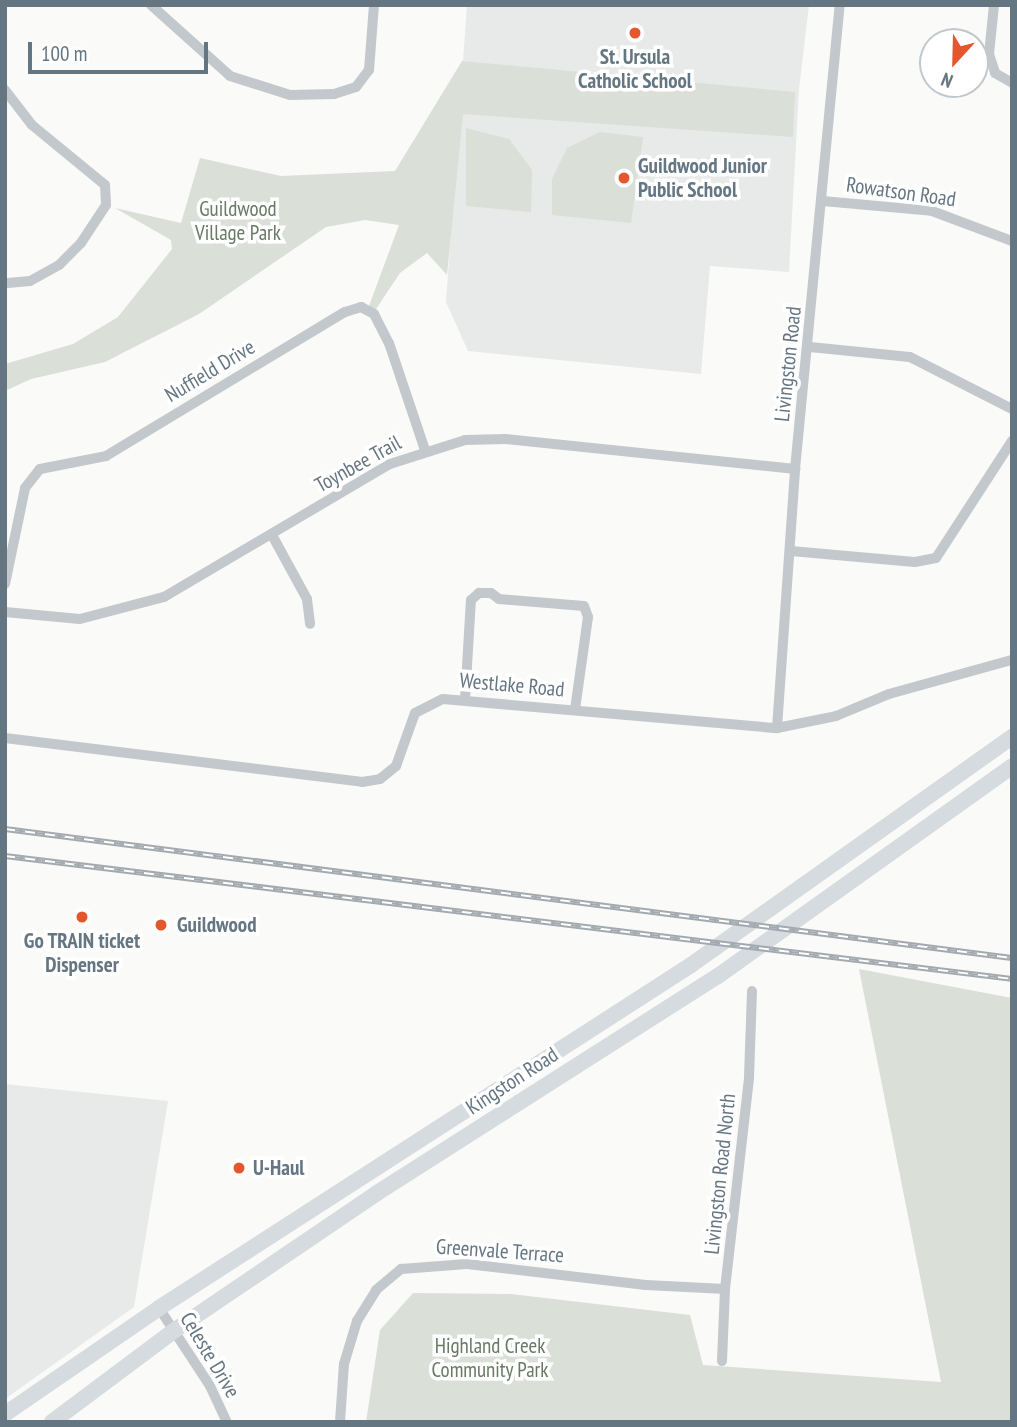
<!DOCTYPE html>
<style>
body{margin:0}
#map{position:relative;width:1017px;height:1427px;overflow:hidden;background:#fafaf8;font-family:"PT Sans Narrow",sans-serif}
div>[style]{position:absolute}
.built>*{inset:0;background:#e8e9e9}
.green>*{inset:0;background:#dadfd7}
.minor>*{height:10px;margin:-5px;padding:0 5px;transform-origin:5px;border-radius:5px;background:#c3c8cc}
.primary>*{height:16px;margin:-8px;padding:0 8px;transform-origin:8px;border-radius:8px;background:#d6dbdf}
.rail>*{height:6px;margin-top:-3px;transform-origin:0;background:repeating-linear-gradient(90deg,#fff 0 10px,#a2aab0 0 20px);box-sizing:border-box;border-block:2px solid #a2aab0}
.dots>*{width:19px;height:19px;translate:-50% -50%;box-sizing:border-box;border:4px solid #fff;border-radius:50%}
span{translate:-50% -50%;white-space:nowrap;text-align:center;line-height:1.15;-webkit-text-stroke:7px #fff;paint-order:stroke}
.poi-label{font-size:21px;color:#657683;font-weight:700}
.left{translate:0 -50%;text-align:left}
.street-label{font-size:21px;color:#657683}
.park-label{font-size:21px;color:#687a64}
.frame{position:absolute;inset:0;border:7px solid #657683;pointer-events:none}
.north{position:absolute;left:919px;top:28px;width:70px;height:70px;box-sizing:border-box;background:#fff;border:2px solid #c1c8cd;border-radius:50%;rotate:202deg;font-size:19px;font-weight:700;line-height:28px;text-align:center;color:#657683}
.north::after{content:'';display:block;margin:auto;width:24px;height:32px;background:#e4572e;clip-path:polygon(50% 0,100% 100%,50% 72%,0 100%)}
.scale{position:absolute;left:28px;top:42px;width:180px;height:32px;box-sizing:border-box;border:4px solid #657683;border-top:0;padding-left:9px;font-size:21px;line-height:24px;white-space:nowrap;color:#657683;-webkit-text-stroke:5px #fff;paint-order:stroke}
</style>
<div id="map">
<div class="built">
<i style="clip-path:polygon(467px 5px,809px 5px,799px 89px,789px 272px,710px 266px,701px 374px,468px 351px,446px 302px)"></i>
<i style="clip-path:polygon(5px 1084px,168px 1101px,134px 1307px,5px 1399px)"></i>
</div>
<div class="green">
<i style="clip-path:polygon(462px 61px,795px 92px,793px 137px,463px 114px,447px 275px,427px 253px,400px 273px,374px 312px,369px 306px,399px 225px,365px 220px,326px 227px,199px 314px,105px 362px,31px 379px,5px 391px,5px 364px,73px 344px,118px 317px,172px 249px,171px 240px,115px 208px,181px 223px,200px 158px,281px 176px,395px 171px)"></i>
<i style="clip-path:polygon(466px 128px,509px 139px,532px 170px,531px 212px,466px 206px)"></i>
<i style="clip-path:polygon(600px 132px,643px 137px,631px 223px,552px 215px,552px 179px,567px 148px)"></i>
<i style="clip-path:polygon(859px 969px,1012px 998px,1012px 1422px,366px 1422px,380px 1330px,413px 1293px,511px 1294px,690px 1315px,703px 1365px,941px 1382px)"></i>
</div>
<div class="minor">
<i style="left:151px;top:5px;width:106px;rotate:41.9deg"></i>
<i style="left:230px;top:76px;width:63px;rotate:17.6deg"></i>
<i style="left:290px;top:95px;width:44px;rotate:-1.3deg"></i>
<i style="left:334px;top:94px;width:23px;rotate:-18deg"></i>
<i style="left:356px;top:87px;width:21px;rotate:-53deg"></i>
<i style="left:369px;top:70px;width:65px;rotate:-85.6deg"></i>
<i style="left:994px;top:5px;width:49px;rotate:95.8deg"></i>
<i style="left:989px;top:54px;width:20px;rotate:72deg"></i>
<i style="left:995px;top:73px;width:20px;rotate:30deg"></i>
<i style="left:5px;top:90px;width:44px;rotate:52.4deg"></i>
<i style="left:32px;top:125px;width:94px;rotate:39.4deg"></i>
<i style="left:105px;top:185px;width:20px;rotate:87deg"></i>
<i style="left:106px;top:205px;width:45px;rotate:123.3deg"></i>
<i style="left:81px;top:243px;width:31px;rotate:135deg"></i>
<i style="left:59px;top:265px;width:33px;rotate:151deg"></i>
<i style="left:30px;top:281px;width:25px;rotate:175deg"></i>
<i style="left:823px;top:201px;width:109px;rotate:5.2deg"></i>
<i style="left:932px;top:211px;width:85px;rotate:20.6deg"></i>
<i style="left:810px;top:347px;width:100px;rotate:5.7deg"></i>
<i style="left:910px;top:357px;width:114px;rotate:27deg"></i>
<i style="left:272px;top:535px;width:73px;rotate:61.3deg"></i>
<i style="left:307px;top:599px;width:25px;rotate:83deg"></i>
<i style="left:791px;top:551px;width:124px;rotate:5.1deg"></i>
<i style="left:915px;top:562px;width:21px;rotate:-11deg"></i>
<i style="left:936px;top:558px;width:140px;rotate:-57deg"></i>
<i style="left:5px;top:584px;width:98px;rotate:-78.2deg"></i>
<i style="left:25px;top:488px;width:24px;rotate:-52deg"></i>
<i style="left:40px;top:469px;width:67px;rotate:-11.1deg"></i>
<i style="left:106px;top:456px;width:279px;rotate:-31.1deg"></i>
<i style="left:345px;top:312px;width:17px;rotate:-17deg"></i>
<i style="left:361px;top:307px;width:15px;rotate:28deg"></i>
<i style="left:374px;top:314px;width:33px;rotate:63deg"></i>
<i style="left:389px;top:343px;width:113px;rotate:71.4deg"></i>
<i style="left:5px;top:612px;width:75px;rotate:5.3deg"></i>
<i style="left:80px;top:619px;width:87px;rotate:-14.7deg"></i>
<i style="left:164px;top:597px;width:262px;rotate:-30.5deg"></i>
<i style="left:390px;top:464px;width:79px;rotate:-17.7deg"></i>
<i style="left:465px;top:440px;width:40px;rotate:-1.4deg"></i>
<i style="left:505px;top:439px;width:292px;rotate:5.9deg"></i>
<i style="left:465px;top:700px;width:100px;rotate:-86.6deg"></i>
<i style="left:471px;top:600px;width:11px;rotate:-41deg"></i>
<i style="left:479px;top:593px;width:12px"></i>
<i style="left:491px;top:593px;width:10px;rotate:37deg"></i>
<i style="left:499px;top:599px;width:85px;rotate:4.7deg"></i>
<i style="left:584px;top:606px;width:12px;rotate:70deg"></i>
<i style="left:588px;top:617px;width:94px;rotate:98deg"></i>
<i style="left:777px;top:728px;width:260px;rotate:-86deg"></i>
<i style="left:795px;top:469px;width:466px;rotate:-84.5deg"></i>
<i style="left:5px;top:738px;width:360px;rotate:7deg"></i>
<i style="left:362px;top:782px;width:18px;rotate:-9deg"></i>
<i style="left:380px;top:779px;width:21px;rotate:-39deg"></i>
<i style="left:396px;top:766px;width:56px;rotate:-70.3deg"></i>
<i style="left:415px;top:713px;width:31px;rotate:-27deg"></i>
<i style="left:443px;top:699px;width:335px;rotate:5deg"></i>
<i style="left:777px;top:728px;width:60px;rotate:-11.5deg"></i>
<i style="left:836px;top:716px;width:57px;rotate:-22.5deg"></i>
<i style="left:889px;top:694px;width:128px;rotate:-15.5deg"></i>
<i style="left:159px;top:1308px;width:93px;rotate:56.8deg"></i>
<i style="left:210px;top:1386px;width:40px;rotate:65deg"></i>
<i style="left:722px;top:1361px;width:72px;rotate:-87.6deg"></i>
<i style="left:725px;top:1289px;width:213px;rotate:-83.5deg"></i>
<i style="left:749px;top:1077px;width:86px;rotate:-88deg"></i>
<i style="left:340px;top:1422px;width:58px;rotate:-86.1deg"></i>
<i style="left:344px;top:1364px;width:45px;rotate:-73.2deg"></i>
<i style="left:357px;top:1321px;width:36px;rotate:-58deg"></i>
<i style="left:376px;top:1290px;width:33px;rotate:-40deg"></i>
<i style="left:401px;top:1269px;width:66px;rotate:-4.3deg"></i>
<i style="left:467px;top:1264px;width:180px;rotate:6.7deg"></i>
<i style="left:646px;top:1285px;width:79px;rotate:2.9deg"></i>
</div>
<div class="primary">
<i style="left:5px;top:1414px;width:187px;rotate:-34.5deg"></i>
<i style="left:159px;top:1308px;width:633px;rotate:-32.81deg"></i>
<i style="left:691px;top:965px;width:394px;rotate:-35.4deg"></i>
<i style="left:52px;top:1422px;width:154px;rotate:-36.8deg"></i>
<i style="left:175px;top:1330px;width:244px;rotate:-34.1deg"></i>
<i style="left:377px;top:1193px;width:404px;rotate:-32.5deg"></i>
<i style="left:718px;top:976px;width:361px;rotate:-35.5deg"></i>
</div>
<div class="rail">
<i style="left:5px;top:829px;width:1015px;rotate:7.3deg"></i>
<i style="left:5px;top:856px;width:1014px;rotate:6.96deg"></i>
</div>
<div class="dots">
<i style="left:635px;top:33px;background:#e4572e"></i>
<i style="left:624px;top:178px;background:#e4572e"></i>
<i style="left:82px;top:917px;background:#e4572e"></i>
<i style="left:161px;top:925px;background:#e4572e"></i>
<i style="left:239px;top:1168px;background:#e4572e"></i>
</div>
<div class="poi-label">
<span style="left:635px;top:69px">St. Ursula<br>Catholic School</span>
<span class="left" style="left:638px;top:178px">Guildwood Junior<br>Public School</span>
<span class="left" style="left:177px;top:925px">Guildwood</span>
<span style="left:82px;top:953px">Go TRAIN ticket<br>Dispenser</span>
<span class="left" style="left:253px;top:1168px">U-Haul</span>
</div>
<div class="street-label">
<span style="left:901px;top:192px;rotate:8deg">Rowatson Road</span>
<span style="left:788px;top:364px;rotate:-84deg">Livingston Road</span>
<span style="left:210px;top:371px;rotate:-31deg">Nuffield Drive</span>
<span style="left:358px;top:464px;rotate:-29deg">Toynbee Trail</span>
<span style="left:512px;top:685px;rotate:5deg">Westlake Road</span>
<span style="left:512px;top:1081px;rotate:-33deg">Kingston Road</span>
<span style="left:720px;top:1174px;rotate:-84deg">Livingston Road North</span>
<span style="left:500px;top:1251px;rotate:4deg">Greenvale Terrace</span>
<span style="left:210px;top:1355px;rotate:59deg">Celeste Drive</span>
</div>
<div class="park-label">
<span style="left:238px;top:221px">Guildwood<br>Village Park</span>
<span style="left:490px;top:1358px">Highland Creek<br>Community Park</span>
</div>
<div class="frame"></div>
<div class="north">N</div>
<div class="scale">100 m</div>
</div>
